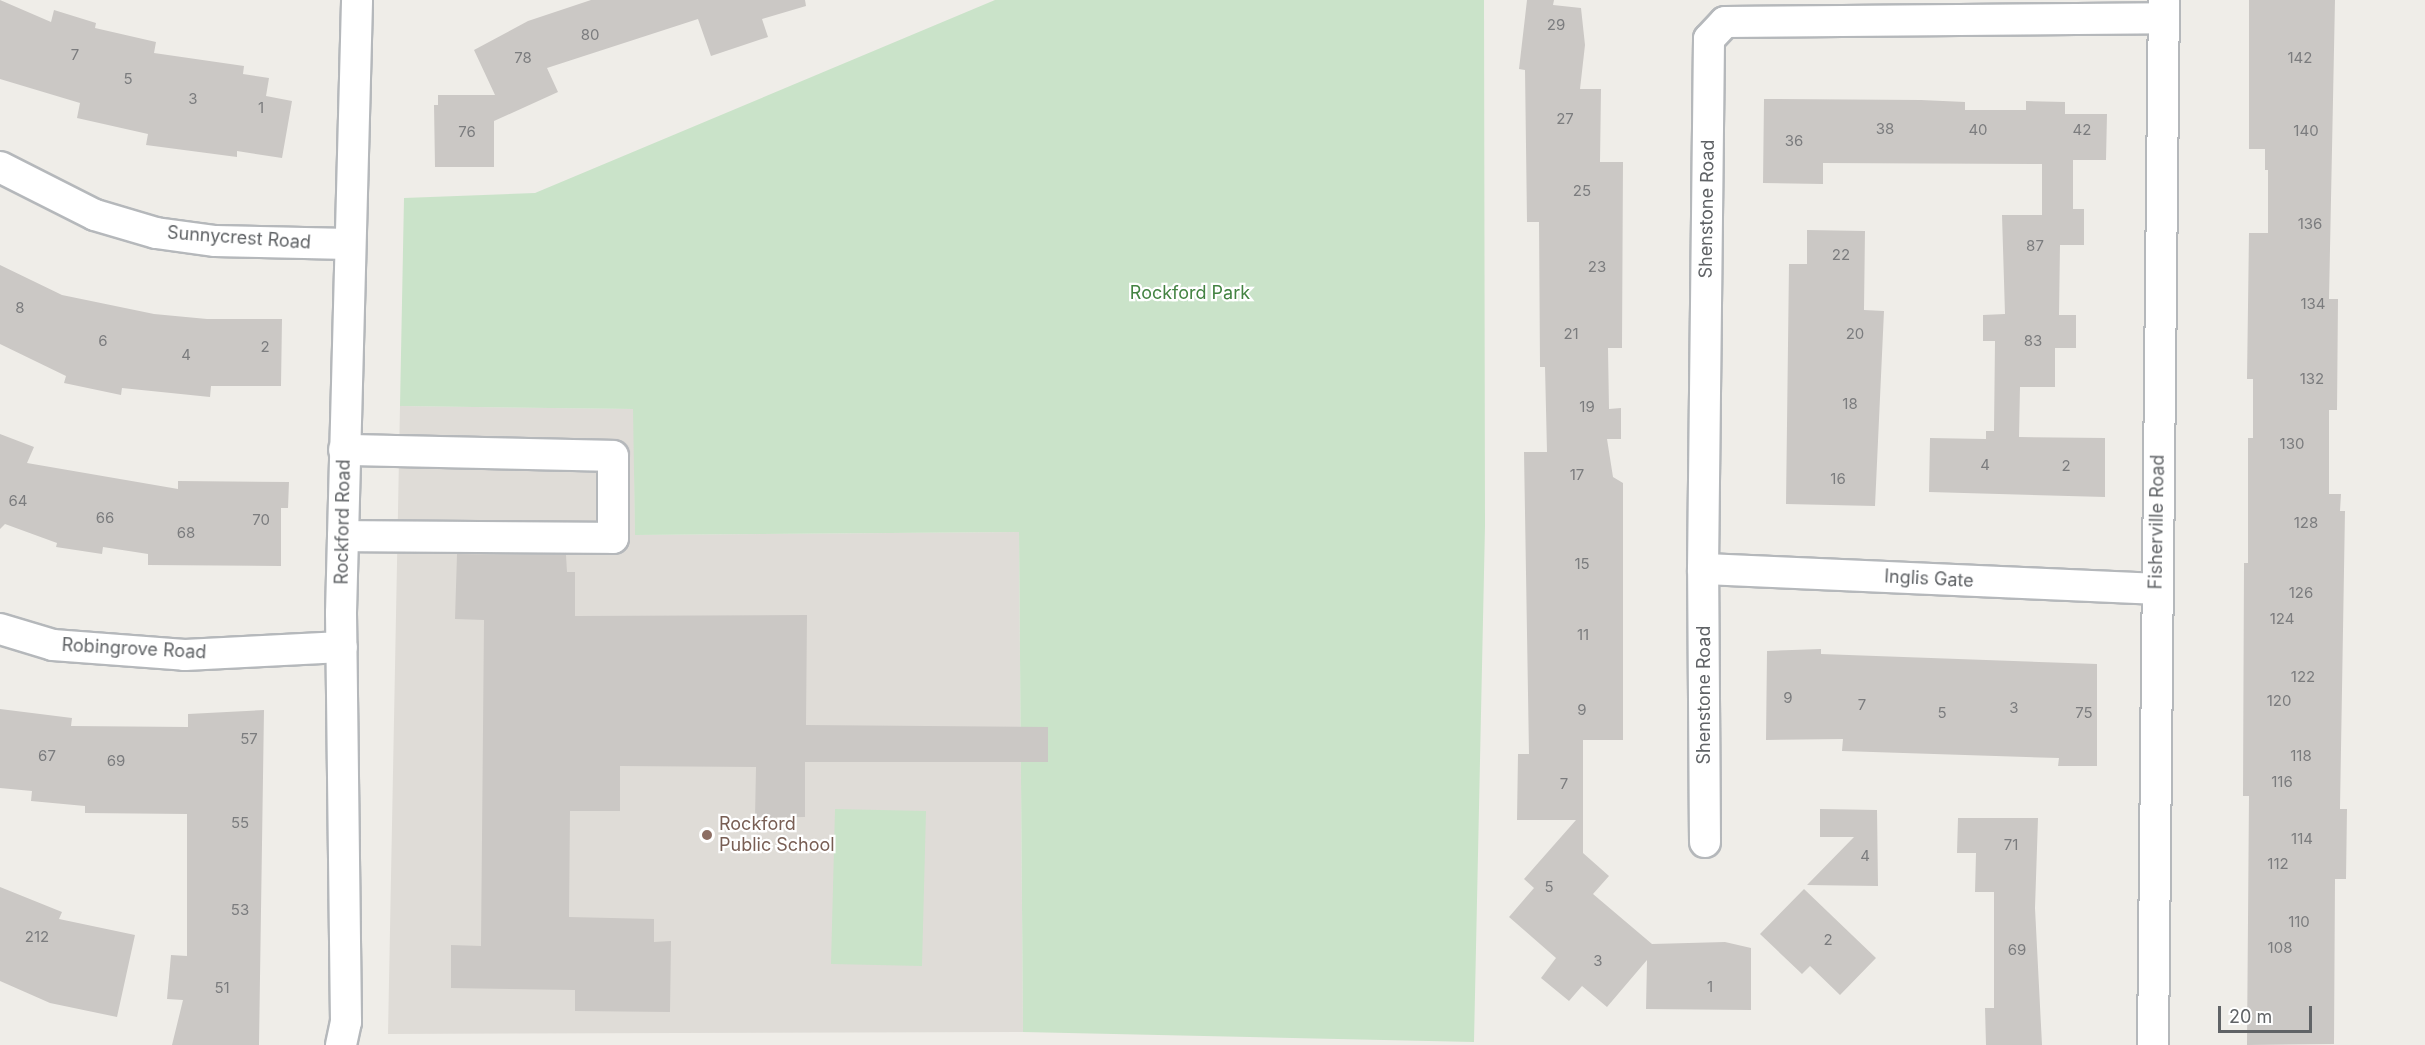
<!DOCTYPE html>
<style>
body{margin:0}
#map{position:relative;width:2425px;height:1045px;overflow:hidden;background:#efede8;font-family:Inter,sans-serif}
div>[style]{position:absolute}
.education>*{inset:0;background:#dfdcd7}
.green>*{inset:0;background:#cae3c9}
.building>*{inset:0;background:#cbc8c5}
.roads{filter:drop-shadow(2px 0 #b5b8bb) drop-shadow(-2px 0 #b5b8bb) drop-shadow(0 2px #b5b8bb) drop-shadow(0 -2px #b5b8bb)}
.minor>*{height:30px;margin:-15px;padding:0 15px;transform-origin:15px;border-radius:15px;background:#fff}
.dots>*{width:16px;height:16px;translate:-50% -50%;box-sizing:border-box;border:3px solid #fff;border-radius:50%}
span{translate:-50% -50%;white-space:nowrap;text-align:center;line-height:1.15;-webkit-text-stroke:4.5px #fff;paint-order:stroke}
.number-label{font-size:15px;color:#7b7c7e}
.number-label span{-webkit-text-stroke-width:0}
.street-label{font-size:18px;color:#606366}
.park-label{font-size:18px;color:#438342}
.education-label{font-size:18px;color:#785e54}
.left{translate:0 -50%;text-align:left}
.scale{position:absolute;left:2218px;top:1006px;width:94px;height:27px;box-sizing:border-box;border:3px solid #606366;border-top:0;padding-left:8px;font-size:18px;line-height:21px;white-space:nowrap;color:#606366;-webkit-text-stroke:4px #fff;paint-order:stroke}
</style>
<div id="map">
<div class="education">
<i style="clip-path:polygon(400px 406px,634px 409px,635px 535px,1019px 532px,1023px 1032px,388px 1034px)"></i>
</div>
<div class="green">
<i style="clip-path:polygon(995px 0,1484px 0,1485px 526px,1474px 1042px,1023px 1032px,1019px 532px,635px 535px,633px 409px,400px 406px,404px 198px,535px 193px)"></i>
<i style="clip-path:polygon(835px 809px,926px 811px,922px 966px,831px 964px)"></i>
</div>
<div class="building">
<i style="clip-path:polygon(0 0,51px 22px,54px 10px,96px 23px,95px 28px,156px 42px,154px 53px,244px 66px,243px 74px,269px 78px,266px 96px,292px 101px,282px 158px,237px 151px,237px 157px,146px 145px,148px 134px,77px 118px,80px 103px,0 79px)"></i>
<i style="clip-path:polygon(591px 0,805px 0,806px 6px,762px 19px,768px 37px,711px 56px,698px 19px,547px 68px,558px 92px,494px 121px,494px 167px,435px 167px,434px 105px,438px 105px,438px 95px,495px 95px,474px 50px,528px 21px)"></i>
<i style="clip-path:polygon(1527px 0,1554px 0,1553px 5px,1581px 8px,1585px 45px,1580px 89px,1601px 89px,1600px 162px,1623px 162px,1622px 348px,1608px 348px,1609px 409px,1621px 408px,1621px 439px,1607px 439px,1613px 477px,1623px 483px,1623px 740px,1583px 740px,1583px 853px,1609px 876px,1593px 894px,1652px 944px,1725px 942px,1751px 948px,1751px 1010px,1646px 1009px,1647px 960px,1607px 1007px,1582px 986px,1569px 1001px,1541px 978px,1556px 958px,1509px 917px,1534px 888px,1524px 879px,1576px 820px,1517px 820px,1518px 754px,1529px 754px,1524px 452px,1547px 452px,1545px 367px,1540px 367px,1539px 222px,1527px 222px,1525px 70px,1519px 69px)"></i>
<i style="clip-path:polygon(2249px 0,2335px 0,2329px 299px,2338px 299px,2337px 410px,2329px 410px,2329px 494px,2341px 494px,2340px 511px,2345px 511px,2340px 809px,2347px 809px,2346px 879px,2335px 879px,2334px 1044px,2247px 1045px,2249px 796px,2243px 796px,2244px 563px,2248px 563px,2248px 438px,2253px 438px,2253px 379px,2247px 379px,2249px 233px,2268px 233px,2268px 170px,2265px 170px,2265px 149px,2249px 149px)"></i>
<i style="clip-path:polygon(1764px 99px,1921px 100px,1965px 102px,1965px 110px,2026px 110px,2026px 101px,2065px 102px,2065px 114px,2107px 114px,2106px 160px,2073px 160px,2073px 209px,2084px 209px,2084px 245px,2060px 245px,2059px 315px,2076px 315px,2076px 348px,2055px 348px,2055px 387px,2020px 387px,2019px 437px,2105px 438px,2105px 497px,1929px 492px,1930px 438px,1986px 439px,1986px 431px,1994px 431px,1995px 341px,1983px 341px,1983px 315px,2005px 314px,2002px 215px,2042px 215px,2042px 164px,1823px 163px,1823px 184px,1763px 183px)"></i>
<i style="clip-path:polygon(1807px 230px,1865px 231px,1864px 310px,1884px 311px,1875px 506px,1786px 504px,1789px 264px,1807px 264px)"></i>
<i style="clip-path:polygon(0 265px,62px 295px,154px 314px,207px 319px,282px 319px,281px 386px,211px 386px,210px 397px,122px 388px,121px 395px,64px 383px,66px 376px,0 344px)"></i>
<i style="clip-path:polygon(0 434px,34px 447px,27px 463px,178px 489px,178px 481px,289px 482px,288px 508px,281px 508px,281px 566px,148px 565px,148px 554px,103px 547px,102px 554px,56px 547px,57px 543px,5px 524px,0 529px)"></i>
<i style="clip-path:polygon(457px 554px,566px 555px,567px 572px,575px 572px,575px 616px,807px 615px,806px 725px,1048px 727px,1048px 762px,805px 762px,805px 817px,755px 818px,756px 767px,620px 766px,620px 811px,570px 811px,569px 917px,654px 919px,654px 942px,671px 941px,670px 1012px,575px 1011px,575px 990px,451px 988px,451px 945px,481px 946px,484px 620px,455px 619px)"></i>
<i style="clip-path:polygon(1821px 649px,1821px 654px,2097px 664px,2097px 766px,2058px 766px,2059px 758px,1842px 751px,1843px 739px,1766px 740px,1767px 651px)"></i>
<i style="clip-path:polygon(0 709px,72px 718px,71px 726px,188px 727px,188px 714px,264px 710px,259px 1045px,172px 1045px,183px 1000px,167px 999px,171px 955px,187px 956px,187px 814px,85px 813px,85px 806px,31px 801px,32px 791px,0 788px)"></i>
<i style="clip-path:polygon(1820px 809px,1877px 810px,1878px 886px,1807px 885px,1854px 837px,1820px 837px)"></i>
<i style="clip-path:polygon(1958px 818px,2038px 818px,2035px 908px,2042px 1045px,1986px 1045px,1985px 1008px,1994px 1008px,1994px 892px,1975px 892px,1976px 853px,1957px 853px)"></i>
<i style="clip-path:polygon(0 887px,62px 912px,59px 919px,135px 935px,117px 1017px,50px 1003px,0 981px)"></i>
<i style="clip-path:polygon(1804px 889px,1876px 958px,1840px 995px,1810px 966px,1802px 974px,1760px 934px)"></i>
</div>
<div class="roads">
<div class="minor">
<i style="left:0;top:167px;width:106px;rotate:26.8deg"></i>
<i style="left:95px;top:215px;width:64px;rotate:16.4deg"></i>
<i style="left:156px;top:233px;width:60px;rotate:7.7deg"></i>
<i style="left:215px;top:241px;width:134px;rotate:1.3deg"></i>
<i style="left:343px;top:536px;width:270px;rotate:0.4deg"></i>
<i style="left:613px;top:538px;width:82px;rotate:-90deg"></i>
<i style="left:613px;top:456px;width:269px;rotate:-178.7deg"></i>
<i style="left:1703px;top:569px;width:453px;rotate:2.5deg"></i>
<i style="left:0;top:629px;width:55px;rotate:16.8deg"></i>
<i style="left:53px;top:645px;width:132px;rotate:4.3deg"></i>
<i style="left:185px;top:655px;width:157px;rotate:-2.9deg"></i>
<i style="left:1705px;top:842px;width:273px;rotate:-90.4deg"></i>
<i style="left:1703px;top:569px;width:530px;rotate:-89.35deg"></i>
<i style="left:1709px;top:39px;width:23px;rotate:-47deg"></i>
<i style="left:1725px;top:22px;width:439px;rotate:-0.5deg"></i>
<i style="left:341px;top:1045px;width:24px;rotate:-78deg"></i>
<i style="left:346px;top:1022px;width:409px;rotate:-90.7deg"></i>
<i style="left:341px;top:613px;width:613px;rotate:-88.5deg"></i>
<i style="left:2153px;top:1045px;width:1045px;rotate:-89.4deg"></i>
</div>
</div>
<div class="dots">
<i style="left:707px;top:835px;background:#8d6e63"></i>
</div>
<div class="number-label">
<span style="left:1556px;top:25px">29</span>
<span style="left:590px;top:35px">80</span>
<span style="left:75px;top:55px">7</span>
<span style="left:523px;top:58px">78</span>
<span style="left:2300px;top:58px">142</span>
<span style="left:128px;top:79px">5</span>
<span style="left:193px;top:99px">3</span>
<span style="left:261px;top:108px">1</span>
<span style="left:1565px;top:119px">27</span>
<span style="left:1885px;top:129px">38</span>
<span style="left:1978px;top:130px">40</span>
<span style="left:2082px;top:130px">42</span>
<span style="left:2306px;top:131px">140</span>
<span style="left:467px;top:132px">76</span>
<span style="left:1794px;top:141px">36</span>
<span style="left:1582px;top:191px">25</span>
<span style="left:2310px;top:224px">136</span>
<span style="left:2035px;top:246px">87</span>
<span style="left:1841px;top:255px">22</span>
<span style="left:1597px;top:267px">23</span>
<span style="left:2313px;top:304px">134</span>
<span style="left:20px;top:308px">8</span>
<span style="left:1571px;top:334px">21</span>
<span style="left:1855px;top:334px">20</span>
<span style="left:103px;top:341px">6</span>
<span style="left:2033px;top:341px">83</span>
<span style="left:265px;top:347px">2</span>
<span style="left:186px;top:355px">4</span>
<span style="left:2312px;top:379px">132</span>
<span style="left:1850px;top:404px">18</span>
<span style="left:1587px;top:407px">19</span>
<span style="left:2292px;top:444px">130</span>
<span style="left:1985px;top:465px">4</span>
<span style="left:2066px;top:466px">2</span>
<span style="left:1577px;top:475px">17</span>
<span style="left:1838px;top:479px">16</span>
<span style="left:18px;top:501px">64</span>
<span style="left:105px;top:518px">66</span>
<span style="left:261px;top:520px">70</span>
<span style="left:2306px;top:523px">128</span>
<span style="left:186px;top:533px">68</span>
<span style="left:1582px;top:564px">15</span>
<span style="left:2301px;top:593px">126</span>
<span style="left:2282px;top:619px">124</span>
<span style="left:1583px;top:635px">11</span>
<span style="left:2303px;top:677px">122</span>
<span style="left:1788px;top:698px">9</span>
<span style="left:2279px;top:701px">120</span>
<span style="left:1862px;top:705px">7</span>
<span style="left:2014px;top:708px">3</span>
<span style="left:1582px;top:710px">9</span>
<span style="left:1942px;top:713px">5</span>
<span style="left:2084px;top:713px">75</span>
<span style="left:249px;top:739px">57</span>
<span style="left:47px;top:756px">67</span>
<span style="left:2301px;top:756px">118</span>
<span style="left:116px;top:761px">69</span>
<span style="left:2282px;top:782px">116</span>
<span style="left:1564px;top:784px">7</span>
<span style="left:240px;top:823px">55</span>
<span style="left:2302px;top:839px">114</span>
<span style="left:2011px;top:845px">71</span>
<span style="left:1865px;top:856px">4</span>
<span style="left:2278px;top:864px">112</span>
<span style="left:1549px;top:887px">5</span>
<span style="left:240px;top:910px">53</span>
<span style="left:2299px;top:922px">110</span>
<span style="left:37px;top:937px">212</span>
<span style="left:1828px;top:940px">2</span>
<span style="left:2280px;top:948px">108</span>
<span style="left:2017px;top:950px">69</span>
<span style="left:1598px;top:961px">3</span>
<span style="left:1710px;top:987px">1</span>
<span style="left:222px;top:988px">51</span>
</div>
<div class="street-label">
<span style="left:1707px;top:209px;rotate:-89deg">Shenstone Road</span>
<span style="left:239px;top:238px;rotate:4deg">Sunnycrest Road</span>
<span style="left:343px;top:522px;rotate:-89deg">Rockford Road</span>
<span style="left:2157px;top:522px;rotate:-89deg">Fisherville Road</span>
<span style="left:1929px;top:579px;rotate:3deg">Inglis Gate</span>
<span style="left:134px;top:649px;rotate:3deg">Robingrove Road</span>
<span style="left:1704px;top:695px;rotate:-90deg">Shenstone Road</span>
</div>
<div class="park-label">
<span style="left:1190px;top:293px">Rockford Park</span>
</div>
<div class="education-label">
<span class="left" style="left:719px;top:835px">Rockford<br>Public School</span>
</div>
<div class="scale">20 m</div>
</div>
